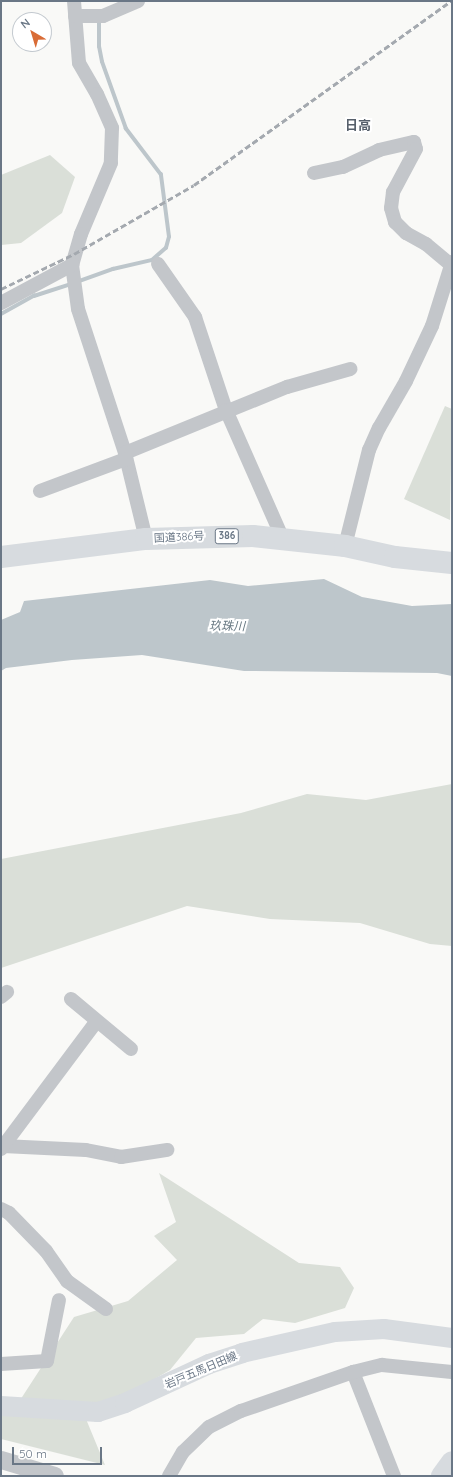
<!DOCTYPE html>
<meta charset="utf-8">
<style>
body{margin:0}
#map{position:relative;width:453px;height:1477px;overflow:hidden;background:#f9f9f7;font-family:Quicksand,"Noto Sans JP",sans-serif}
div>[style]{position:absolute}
.green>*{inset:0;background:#dadfd8}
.water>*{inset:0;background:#bdc6cb}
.stream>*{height:3.5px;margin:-1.75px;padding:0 1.75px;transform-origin:1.75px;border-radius:1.75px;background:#bdc6cb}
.minor>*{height:14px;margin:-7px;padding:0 7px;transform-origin:7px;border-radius:7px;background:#c3c6ca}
.tertiary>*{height:18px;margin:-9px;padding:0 9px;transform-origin:9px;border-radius:9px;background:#c3c6ca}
.secondary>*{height:20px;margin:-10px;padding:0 10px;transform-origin:10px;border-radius:10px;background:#d7dbdf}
.trunk>*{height:22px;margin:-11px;padding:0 11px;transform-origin:11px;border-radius:11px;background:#d7dbdf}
.rail>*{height:3px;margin-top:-1.5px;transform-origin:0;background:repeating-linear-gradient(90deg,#a4a9af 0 6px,transparent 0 9px)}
span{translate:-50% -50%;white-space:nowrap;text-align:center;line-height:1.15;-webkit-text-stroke:4px #fff;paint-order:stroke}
.shield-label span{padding:1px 3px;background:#fff;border:1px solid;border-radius:3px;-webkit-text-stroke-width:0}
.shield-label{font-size:10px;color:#6a7786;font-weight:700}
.street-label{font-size:11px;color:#6a7786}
.water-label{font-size:12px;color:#667781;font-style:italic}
.quarter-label{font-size:13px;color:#57606b;font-weight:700}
.frame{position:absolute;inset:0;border:2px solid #6a7786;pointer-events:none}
.north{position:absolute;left:12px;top:12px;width:40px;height:40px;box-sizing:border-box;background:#fff;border:1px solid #c3c9cf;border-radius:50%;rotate:322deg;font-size:11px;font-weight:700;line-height:16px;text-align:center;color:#6a7786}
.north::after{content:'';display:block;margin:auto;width:14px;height:18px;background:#d96c36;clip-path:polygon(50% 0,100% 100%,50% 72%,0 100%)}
.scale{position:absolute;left:12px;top:1447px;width:90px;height:18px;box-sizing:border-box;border:2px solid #6a7786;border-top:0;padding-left:5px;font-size:12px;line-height:14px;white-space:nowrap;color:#6a7786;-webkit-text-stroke:3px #fff;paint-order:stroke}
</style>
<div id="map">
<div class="green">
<i style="clip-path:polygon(50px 155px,75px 177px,62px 213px,21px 243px,1px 245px,1px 175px)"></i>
<i style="clip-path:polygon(445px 406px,452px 409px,450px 520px,404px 499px)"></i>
<i style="clip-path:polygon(452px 784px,452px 946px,430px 944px,360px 923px,270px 919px,187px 906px,1px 968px,1px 859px,241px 813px,307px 794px,366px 800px)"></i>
<i style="clip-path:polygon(159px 1173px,299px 1263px,340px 1267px,354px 1288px,345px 1308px,295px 1323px,263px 1319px,244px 1334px,196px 1338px,170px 1370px,86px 1419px,105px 1465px,1px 1439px,1px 1410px,13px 1411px,74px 1317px,128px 1301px,177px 1260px,154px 1236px,176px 1222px)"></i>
</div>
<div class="water">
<i style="clip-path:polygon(324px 579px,362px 597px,412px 606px,452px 604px,452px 676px,437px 673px,244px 671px,142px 655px,72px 660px,6px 668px,1px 671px,1px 620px,20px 612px,24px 601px,210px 580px,248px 586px)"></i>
</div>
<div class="stream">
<i style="left:77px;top:282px;width:38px;rotate:-20deg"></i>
<i style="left:113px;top:269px;width:40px;rotate:-13deg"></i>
<i style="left:152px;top:260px;width:18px;rotate:-41deg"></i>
<i style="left:166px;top:248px;width:11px;rotate:-75deg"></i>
<i style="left:169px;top:237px;width:63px;rotate:-97.4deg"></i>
<i style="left:161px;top:175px;width:58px;rotate:-127.3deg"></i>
<i style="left:126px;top:129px;width:71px;rotate:-109.7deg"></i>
<i style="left:102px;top:62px;width:15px;rotate:-101deg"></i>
<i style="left:99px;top:47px;width:28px;rotate:-90deg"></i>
<i style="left:1px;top:314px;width:38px;rotate:-29deg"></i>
<i style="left:34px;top:296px;width:39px;rotate:-18deg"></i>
</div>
<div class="minor">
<i style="left:74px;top:1px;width:62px;rotate:85.4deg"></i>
<i style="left:79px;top:63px;width:36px;rotate:60deg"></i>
<i style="left:97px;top:94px;width:37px;rotate:66deg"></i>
<i style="left:112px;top:128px;width:35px;rotate:92deg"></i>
<i style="left:111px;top:163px;width:77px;rotate:112.9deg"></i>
<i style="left:81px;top:234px;width:32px;rotate:106deg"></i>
<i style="left:72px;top:265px;width:44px;rotate:82.2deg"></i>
<i style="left:78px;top:309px;width:151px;rotate:71.9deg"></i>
<i style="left:125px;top:453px;width:89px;rotate:76.3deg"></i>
<i style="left:75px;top:16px;width:28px"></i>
<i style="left:103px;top:16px;width:38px;rotate:-23deg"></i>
<i style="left:314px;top:173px;width:30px;rotate:-12deg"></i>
<i style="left:343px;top:167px;width:40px;rotate:-25deg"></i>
<i style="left:379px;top:150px;width:36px;rotate:-13deg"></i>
<i style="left:414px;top:142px;width:7px;rotate:74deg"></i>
<i style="left:416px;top:149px;width:49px;rotate:118.1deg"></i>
<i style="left:393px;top:192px;width:16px;rotate:97deg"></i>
<i style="left:391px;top:208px;width:15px;rotate:74deg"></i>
<i style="left:395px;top:222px;width:16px;rotate:45deg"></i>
<i style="left:406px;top:233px;width:23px;rotate:29deg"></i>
<i style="left:426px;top:244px;width:33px;rotate:40deg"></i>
<i style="left:158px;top:264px;width:65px;rotate:55.1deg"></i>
<i style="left:195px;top:317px;width:98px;rotate:71.6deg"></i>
<i style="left:226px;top:410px;width:141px;rotate:66.2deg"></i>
<i style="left:1px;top:303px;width:81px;rotate:-28.2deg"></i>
<i style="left:125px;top:453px;width:175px;rotate:-22.2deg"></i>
<i style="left:287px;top:387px;width:66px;rotate:-15.9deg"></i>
<i style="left:40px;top:491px;width:92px;rotate:-20.4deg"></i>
<i style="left:345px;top:546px;width:99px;rotate:-76deg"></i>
<i style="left:369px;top:450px;width:24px;rotate:-66deg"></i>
<i style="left:379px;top:428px;width:54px;rotate:-60.1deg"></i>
<i style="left:406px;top:381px;width:61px;rotate:-64.7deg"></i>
<i style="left:432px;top:326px;width:67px;rotate:-72.6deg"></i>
<i style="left:1px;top:997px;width:8px;rotate:-40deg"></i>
<i style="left:71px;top:999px;width:78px;rotate:39.8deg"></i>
<i style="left:3px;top:1146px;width:83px;rotate:2.8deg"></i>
<i style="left:86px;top:1150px;width:36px;rotate:11deg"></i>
<i style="left:121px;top:1157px;width:47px;rotate:-8.7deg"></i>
<i style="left:1px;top:1149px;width:159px;rotate:-53.2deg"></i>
<i style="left:1px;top:1209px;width:9px;rotate:27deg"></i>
<i style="left:9px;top:1213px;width:53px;rotate:45.8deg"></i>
<i style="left:46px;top:1251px;width:37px;rotate:55deg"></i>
<i style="left:67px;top:1281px;width:48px;rotate:35.7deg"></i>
<i style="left:1px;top:1364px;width:46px;rotate:-3.7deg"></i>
<i style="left:47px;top:1361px;width:62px;rotate:-78.9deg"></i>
<i style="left:353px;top:1372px;width:112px;rotate:68.5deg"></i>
<i style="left:169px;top:1476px;width:28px;rotate:-60deg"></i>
<i style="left:183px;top:1452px;width:36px;rotate:-44deg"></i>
<i style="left:209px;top:1427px;width:36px;rotate:-27deg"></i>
<i style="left:241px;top:1411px;width:119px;rotate:-19.2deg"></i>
<i style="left:353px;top:1372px;width:30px;rotate:-14deg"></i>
<i style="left:382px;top:1365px;width:70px;rotate:5.7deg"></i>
</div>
<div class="tertiary">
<i style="left:1px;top:1460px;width:56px;rotate:16.5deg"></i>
</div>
<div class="secondary">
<i style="left:1px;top:1406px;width:97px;rotate:3.5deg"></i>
<i style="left:98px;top:1412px;width:28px;rotate:-18deg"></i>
<i style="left:125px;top:1403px;width:93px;rotate:-24.9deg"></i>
<i style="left:209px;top:1364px;width:35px;rotate:-18deg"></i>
<i style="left:242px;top:1353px;width:95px;rotate:-12.7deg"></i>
<i style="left:335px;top:1332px;width:49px;rotate:-3.5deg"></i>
<i style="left:384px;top:1329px;width:69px;rotate:7.5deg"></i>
</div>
<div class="trunk">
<i style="left:1px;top:557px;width:146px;rotate:-7.1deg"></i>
<i style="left:146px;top:539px;width:107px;rotate:-1.6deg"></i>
<i style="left:253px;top:536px;width:93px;rotate:6.2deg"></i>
<i style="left:345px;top:546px;width:51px;rotate:12.4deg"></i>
<i style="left:395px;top:557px;width:57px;rotate:6deg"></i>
<i style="left:442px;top:1476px;width:17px;rotate:-54deg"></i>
</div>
<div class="rail">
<i style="left:1px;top:289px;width:81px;rotate:-25.6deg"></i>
<i style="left:74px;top:254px;width:138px;rotate:-29.9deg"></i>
<i style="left:194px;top:185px;width:316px;rotate:-35.6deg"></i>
</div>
<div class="shield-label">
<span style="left:227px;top:536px">386</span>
</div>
<div class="street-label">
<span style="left:179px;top:537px;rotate:-3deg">国道386号</span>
<span style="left:201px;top:1370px;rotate:-23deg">岩戸五馬日田線</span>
</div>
<div class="water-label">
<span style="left:227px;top:626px;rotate:1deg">玖珠川</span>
</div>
<div class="quarter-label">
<span style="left:358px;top:125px">日高</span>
</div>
<div class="frame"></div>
<div class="north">N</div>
<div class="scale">50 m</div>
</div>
